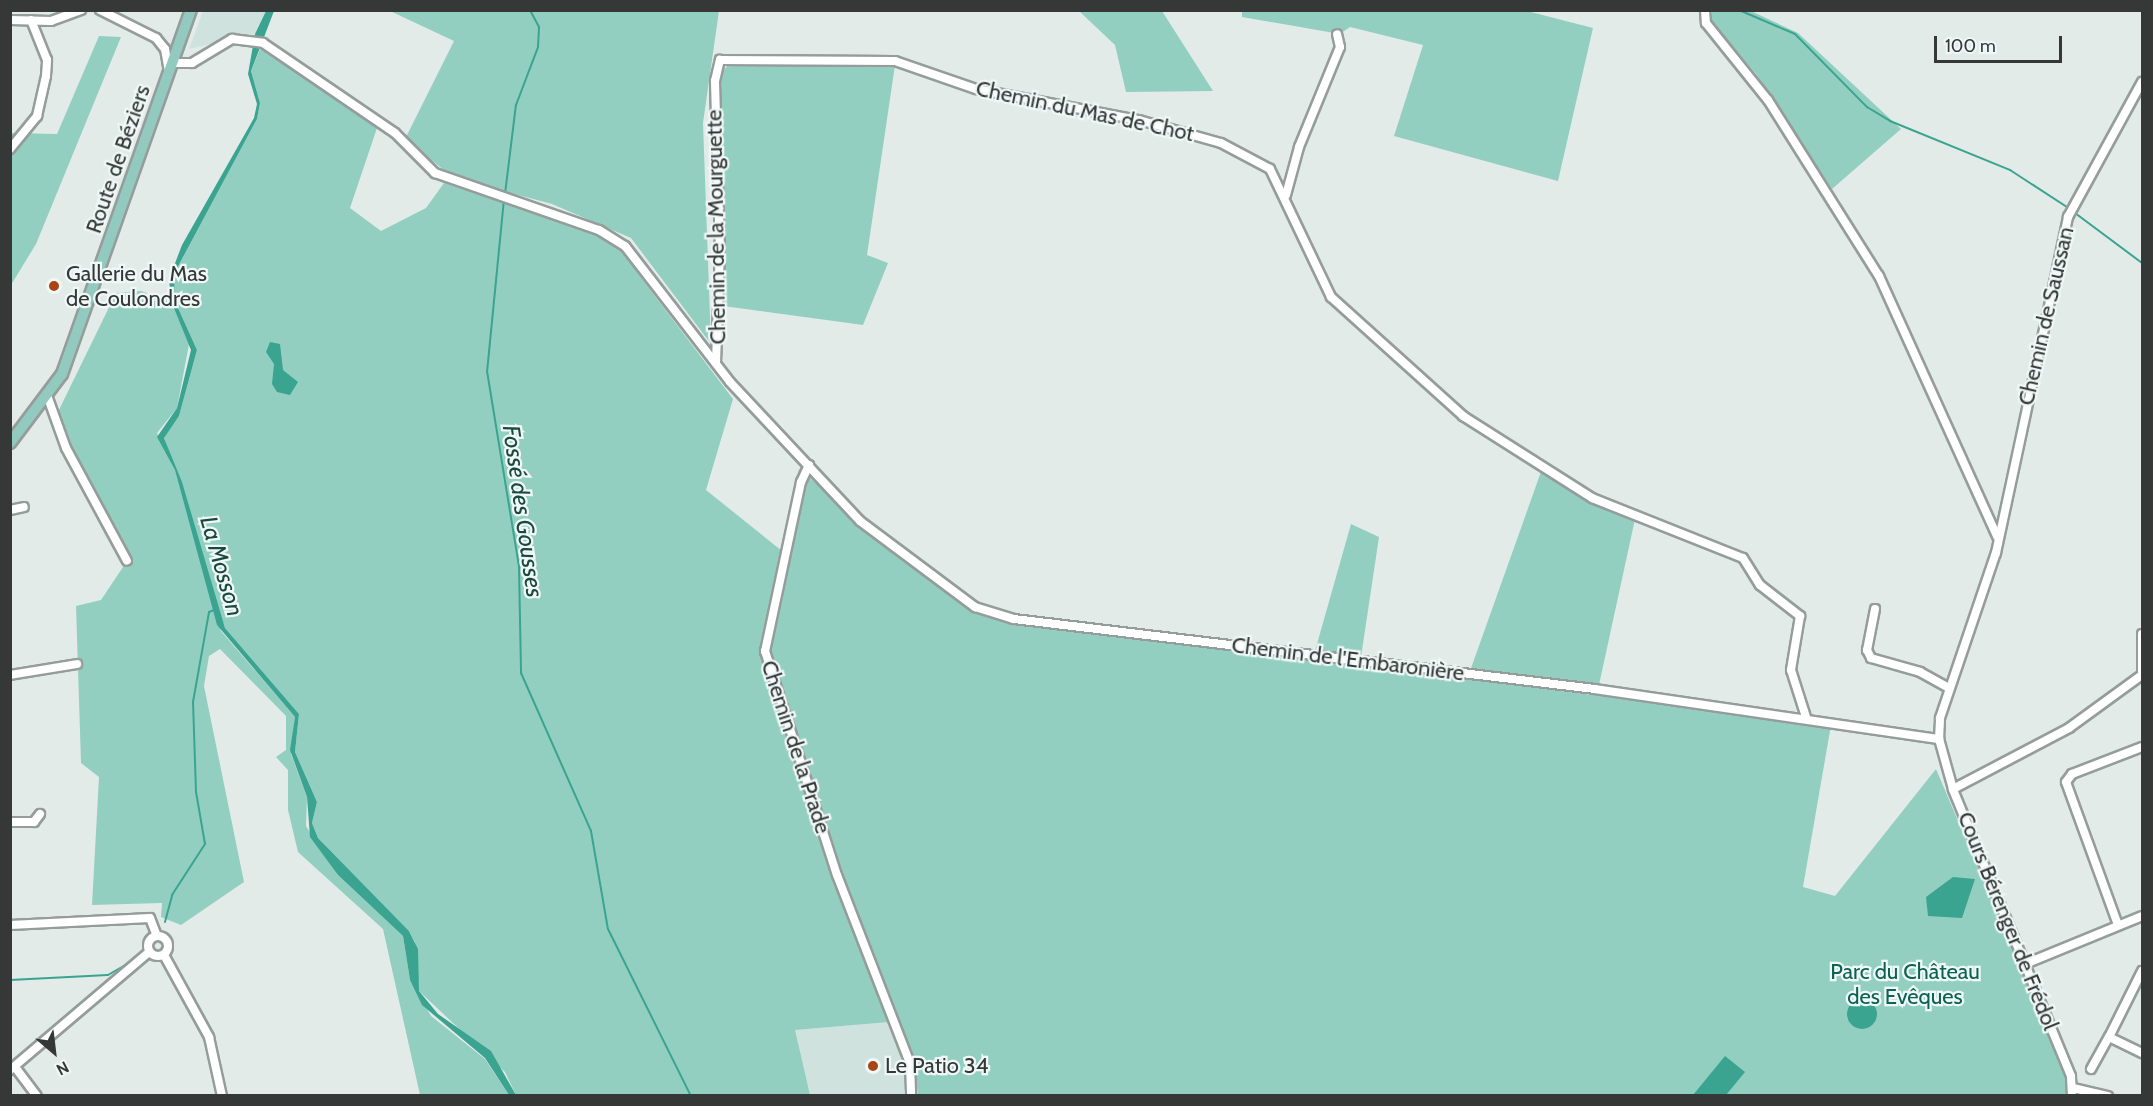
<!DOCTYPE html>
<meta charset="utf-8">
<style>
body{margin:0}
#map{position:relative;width:2153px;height:1106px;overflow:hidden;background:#e2ebe8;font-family:Cabin,sans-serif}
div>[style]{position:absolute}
.built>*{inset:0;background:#d0e2dd}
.green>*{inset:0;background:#93cfc1}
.water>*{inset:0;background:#3aa490}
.round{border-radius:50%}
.stream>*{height:2px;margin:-1px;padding:0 1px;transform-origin:1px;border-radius:1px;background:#3aa490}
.roads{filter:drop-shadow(2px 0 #959d9b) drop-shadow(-2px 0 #959d9b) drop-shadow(0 2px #959d9b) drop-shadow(0 -2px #959d9b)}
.minor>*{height:8px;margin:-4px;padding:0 4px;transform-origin:4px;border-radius:4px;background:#fff}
.minor>.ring{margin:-4px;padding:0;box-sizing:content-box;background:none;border:8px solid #fff;border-radius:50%}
.major>*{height:10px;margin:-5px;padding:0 5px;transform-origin:5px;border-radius:5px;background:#92cabf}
.dots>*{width:16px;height:16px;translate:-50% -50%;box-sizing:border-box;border:3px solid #eff8f6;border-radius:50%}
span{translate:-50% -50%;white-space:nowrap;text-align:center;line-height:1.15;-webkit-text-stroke:4.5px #eff8f6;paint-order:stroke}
.street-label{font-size:22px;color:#353837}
.poi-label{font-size:22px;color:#353837}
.left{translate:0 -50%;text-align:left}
.park-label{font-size:22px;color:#0c6254}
.water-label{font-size:24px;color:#1b483f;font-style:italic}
.frame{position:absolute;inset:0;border:12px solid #353837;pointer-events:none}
.north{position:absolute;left:24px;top:1022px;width:60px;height:60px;-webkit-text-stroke:4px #eff8f6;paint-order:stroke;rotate:152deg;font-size:16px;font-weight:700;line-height:24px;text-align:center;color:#353837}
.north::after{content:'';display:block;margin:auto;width:21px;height:27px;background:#353837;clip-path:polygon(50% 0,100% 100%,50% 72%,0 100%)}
.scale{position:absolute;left:1934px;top:36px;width:128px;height:27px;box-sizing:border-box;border:3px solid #353837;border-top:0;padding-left:8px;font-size:18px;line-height:21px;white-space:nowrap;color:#353837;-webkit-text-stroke:4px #eff8f6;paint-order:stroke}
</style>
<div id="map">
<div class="built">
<i style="clip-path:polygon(203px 11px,266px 11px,255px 34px,189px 49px)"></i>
<i style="clip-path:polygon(898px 1021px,918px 1074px,918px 1095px,810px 1095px,794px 1030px)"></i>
</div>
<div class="green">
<i style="clip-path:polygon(1523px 10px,1593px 28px,1558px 181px,1394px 136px,1423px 45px,1350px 27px,1340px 34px,1242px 17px,1242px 11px)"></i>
<i style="clip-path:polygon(390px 11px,719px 11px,703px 123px,711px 344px,631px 238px,552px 204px,454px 178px,405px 139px,454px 41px)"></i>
<i style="clip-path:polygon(1079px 11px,1162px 11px,1213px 91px,1126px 92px,1115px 45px)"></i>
<i style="clip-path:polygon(1712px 11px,1751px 11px,1798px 33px,1901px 129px,1832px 189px,1756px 74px,1711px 21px)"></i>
<i style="clip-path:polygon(99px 36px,121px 37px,36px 244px,11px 285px,11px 133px,57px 134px)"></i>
<i style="clip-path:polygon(260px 49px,378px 125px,350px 208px,381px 231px,426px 208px,444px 183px,594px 233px,620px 250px,733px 399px,706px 490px,782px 551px,761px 651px,889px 1022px,795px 1030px,810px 1095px,516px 1095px,505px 1072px,419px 991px,415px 942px,409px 931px,318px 838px,312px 823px,317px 802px,295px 752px,299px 714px,225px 628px,164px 437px,179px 416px,197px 350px,174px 299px,175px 272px,257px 119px,260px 103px,251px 71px)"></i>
<i style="clip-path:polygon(732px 62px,895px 65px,867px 255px,888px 263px,863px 325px,723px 306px,720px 73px)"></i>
<i style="clip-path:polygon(141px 291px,171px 301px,189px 344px,177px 408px,157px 433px,175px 470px,221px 631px,295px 717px,291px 754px,307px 797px,306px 826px,338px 875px,403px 936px,410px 980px,431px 1016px,485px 1059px,509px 1095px,420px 1095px,383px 929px,298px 852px,288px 810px,288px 770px,276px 757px,286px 750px,286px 716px,220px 649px,209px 656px,204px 686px,244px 882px,181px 925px,161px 917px,162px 903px,92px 905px,99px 777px,81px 763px,76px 606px,101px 600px,127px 561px,57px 414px,116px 293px)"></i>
<i style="clip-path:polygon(799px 469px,959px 603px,1014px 622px,1831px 725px,1803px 887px,1835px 896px,1936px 769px,2066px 1075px,2066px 1096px,918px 1095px,912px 1054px,834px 857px,767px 653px)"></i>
<i style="clip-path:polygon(1542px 469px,1635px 519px,1599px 685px,1470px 671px)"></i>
<i style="clip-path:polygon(1351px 524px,1379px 537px,1361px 657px,1315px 651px)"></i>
</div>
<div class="water">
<i style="clip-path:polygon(266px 11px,274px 11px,251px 71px,260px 103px,257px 119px,175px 272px,174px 299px,197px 350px,179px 416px,164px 438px,182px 482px,225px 628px,299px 714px,295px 752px,317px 802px,312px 823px,318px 838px,409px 931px,418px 949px,419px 991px,438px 1014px,491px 1051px,516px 1095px,509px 1095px,485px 1058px,422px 1005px,410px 980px,403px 936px,338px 875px,310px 837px,307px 797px,290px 750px,295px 717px,217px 625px,175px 470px,157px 437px,177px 408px,191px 350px,171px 301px,169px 279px,182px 245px,254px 118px,257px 104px,248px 74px,255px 34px)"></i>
<i style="clip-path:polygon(270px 342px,280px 344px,283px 370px,298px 382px,290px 395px,277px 392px,272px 384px,274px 364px,266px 352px)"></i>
<i style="clip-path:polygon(1953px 877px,1975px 879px,1962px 918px,1928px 916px,1926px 897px)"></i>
<i class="round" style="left:1847px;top:999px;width:30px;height:30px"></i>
<i style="clip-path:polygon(1725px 1056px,1745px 1072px,1726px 1095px,1693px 1095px)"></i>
</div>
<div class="stream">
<i style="left:1739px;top:10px;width:61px;rotate:23.2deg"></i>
<i style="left:1795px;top:34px;width:103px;rotate:45.4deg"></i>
<i style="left:1867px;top:107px;width:27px;rotate:31deg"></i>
<i style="left:1890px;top:121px;width:130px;rotate:22.2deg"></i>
<i style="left:2010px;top:170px;width:72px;rotate:33deg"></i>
<i style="left:505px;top:194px;width:90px;rotate:-83deg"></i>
<i style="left:516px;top:105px;width:62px;rotate:-69.2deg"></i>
<i style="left:538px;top:47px;width:20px;rotate:-87deg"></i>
<i style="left:539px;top:27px;width:19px;rotate:-118deg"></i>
<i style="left:504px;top:199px;width:173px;rotate:95.6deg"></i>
<i style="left:487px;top:371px;width:199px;rotate:80.7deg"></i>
<i style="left:519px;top:567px;width:106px;rotate:88.9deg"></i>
<i style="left:521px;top:673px;width:173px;rotate:66.1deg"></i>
<i style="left:591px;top:831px;width:99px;rotate:80.2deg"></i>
<i style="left:608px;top:929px;width:186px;rotate:63.6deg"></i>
<i style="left:2075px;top:213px;width:84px;rotate:36.7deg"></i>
<i style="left:165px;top:922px;width:28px;rotate:-75deg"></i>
<i style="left:172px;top:895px;width:61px;rotate:-57.1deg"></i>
<i style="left:205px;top:844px;width:53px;rotate:-99.8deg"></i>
<i style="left:196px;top:792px;width:90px;rotate:-91.9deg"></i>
<i style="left:193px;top:702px;width:91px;rotate:-79.9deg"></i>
<i style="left:209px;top:612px;width:5px;rotate:-22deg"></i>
<i style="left:10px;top:980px;width:98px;rotate:-2.9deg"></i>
<i style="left:108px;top:975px;width:28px;rotate:-30deg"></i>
</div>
<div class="roads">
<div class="minor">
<i style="left:100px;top:10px;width:63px;rotate:26.6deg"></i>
<i style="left:156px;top:38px;width:14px;rotate:51deg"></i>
<i style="left:165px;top:49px;width:22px;rotate:80deg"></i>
<i style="left:1705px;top:10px;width:13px;rotate:86deg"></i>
<i style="left:1706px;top:23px;width:99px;rotate:51.2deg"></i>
<i style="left:1768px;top:100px;width:208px;rotate:57.8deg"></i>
<i style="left:1879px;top:276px;width:286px;rotate:65.6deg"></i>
<i style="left:10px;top:20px;width:41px;rotate:1.4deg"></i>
<i style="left:51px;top:21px;width:32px;rotate:-20deg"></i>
<i style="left:172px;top:63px;width:20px"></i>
<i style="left:192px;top:63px;width:47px;rotate:-31deg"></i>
<i style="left:232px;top:39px;width:31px;rotate:7deg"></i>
<i style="left:263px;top:43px;width:160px;rotate:34.3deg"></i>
<i style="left:395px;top:133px;width:57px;rotate:45deg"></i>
<i style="left:435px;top:173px;width:174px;rotate:19.2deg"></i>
<i style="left:599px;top:230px;width:31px;rotate:32deg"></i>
<i style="left:625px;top:246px;width:172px;rotate:52.3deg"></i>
<i style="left:730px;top:382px;width:190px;rotate:46.9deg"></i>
<i style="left:860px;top:521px;width:144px;rotate:36.8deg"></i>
<i style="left:975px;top:607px;width:41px;rotate:17.1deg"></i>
<i style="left:1014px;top:619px;width:585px;rotate:6.87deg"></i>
<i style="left:1595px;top:689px;width:348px;rotate:8.3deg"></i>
<i style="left:10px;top:149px;width:43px;rotate:-50.7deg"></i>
<i style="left:37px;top:116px;width:41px;rotate:-77.3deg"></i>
<i style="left:46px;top:76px;width:16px;rotate:-86deg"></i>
<i style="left:47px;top:60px;width:43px;rotate:-111.8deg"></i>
<i style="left:1286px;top:195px;width:50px;rotate:-74.8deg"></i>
<i style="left:1299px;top:147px;width:108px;rotate:-67.7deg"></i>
<i style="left:1340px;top:47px;width:13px;rotate:-103deg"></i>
<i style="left:716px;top:363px;width:112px;rotate:-88deg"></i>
<i style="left:720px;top:251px;width:170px;rotate:-91.7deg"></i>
<i style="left:715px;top:81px;width:22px;rotate:-77deg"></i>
<i style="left:720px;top:60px;width:175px;rotate:0.3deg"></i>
<i style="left:895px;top:61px;width:86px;rotate:19.1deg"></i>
<i style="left:976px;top:89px;width:166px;rotate:10.8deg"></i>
<i style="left:1139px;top:120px;width:85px;rotate:15.7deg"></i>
<i style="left:1221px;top:143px;width:55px;rotate:28deg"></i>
<i style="left:1270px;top:169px;width:142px;rotate:64.5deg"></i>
<i style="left:1331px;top:297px;width:178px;rotate:42deg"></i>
<i style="left:1463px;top:416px;width:153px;rotate:32.4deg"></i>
<i style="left:1592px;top:498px;width:162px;rotate:21.7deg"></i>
<i style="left:1743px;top:558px;width:32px;rotate:58deg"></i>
<i style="left:1760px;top:585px;width:51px;rotate:37.8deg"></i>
<i style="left:1800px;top:616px;width:55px;rotate:99.5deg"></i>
<i style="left:1791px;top:670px;width:49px;rotate:72.3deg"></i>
<i style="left:48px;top:398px;width:53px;rotate:70.2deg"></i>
<i style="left:66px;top:448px;width:128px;rotate:61.6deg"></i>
<i style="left:809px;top:465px;width:19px;rotate:115deg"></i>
<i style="left:801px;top:482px;width:173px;rotate:102deg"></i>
<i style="left:765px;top:651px;width:235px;rotate:72.2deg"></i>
<i style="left:837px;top:875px;width:202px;rotate:68.8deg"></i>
<i style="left:910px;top:1063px;width:33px;rotate:88deg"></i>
<i style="left:10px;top:510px;width:14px;rotate:-12deg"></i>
<i style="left:1875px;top:609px;width:42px;rotate:101deg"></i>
<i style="left:1867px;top:650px;width:9px;rotate:63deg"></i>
<i style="left:1871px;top:658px;width:51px;rotate:15.9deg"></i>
<i style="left:1920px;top:672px;width:31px;rotate:29deg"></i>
<i style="left:2142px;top:634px;width:37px;rotate:90deg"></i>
<i style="left:10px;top:675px;width:68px;rotate:-9.3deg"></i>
<i style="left:1953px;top:789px;width:131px;rotate:-27.7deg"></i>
<i style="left:2069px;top:728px;width:90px;rotate:-36deg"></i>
<i style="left:10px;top:822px;width:24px"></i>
<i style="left:34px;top:822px;width:10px;rotate:-53deg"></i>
<i style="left:10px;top:925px;width:140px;rotate:-2.9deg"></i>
<i style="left:150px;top:918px;width:19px;rotate:69deg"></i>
<i style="left:2118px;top:925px;width:152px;rotate:-110deg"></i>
<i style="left:2066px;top:782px;width:10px;rotate:-53deg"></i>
<i style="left:2072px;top:774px;width:75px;rotate:-21.1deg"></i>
<i class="ring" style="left:148px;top:936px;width:12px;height:12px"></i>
<i style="left:164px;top:955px;width:94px;rotate:61.2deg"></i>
<i style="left:209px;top:1037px;width:60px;rotate:77.6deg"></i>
<i style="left:2025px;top:964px;width:126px;rotate:-22.3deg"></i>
<i style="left:2142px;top:971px;width:74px;rotate:116.6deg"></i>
<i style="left:2109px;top:1037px;width:37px;rotate:26deg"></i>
<i style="left:15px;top:1067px;width:36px;rotate:53deg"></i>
<i style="left:2091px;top:1069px;width:37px;rotate:-61deg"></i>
<i style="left:10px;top:1070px;width:182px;rotate:-40.3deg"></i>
<i style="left:2073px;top:1088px;width:36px;rotate:13deg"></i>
<i style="left:2072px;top:1096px;width:20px;rotate:-93deg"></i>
<i style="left:2071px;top:1076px;width:310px;rotate:-112.4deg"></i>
<i style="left:1953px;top:789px;width:52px;rotate:-105.6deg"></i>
<i style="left:1939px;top:739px;width:21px;rotate:-87deg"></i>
<i style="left:1940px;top:718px;width:174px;rotate:-71.3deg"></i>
<i style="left:1996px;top:553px;width:344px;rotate:-77.9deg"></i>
<i style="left:2068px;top:217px;width:154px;rotate:-61.3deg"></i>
</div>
<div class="major">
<i style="left:10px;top:443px;width:86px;rotate:-53deg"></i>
<i style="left:62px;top:374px;width:386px;rotate:-70.5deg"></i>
</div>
</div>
<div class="dots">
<i style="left:54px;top:286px;background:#a84415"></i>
<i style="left:873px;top:1066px;background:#a84415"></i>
</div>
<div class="street-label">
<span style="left:1085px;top:111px;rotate:12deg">Chemin du Mas de Chot</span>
<span style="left:118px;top:159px;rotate:-71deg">Route de Béziers</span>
<span style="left:716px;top:227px;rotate:-91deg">Chemin de la Mourguette</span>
<span style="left:2046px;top:316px;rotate:-77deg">Chemin de Saussan</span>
<span style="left:1348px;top:659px;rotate:7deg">Chemin de l'Embaronière</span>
<span style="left:796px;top:747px;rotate:72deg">Chemin de la Prade</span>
<span style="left:2008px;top:921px;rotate:68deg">Cours Bérenger de Frédol</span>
</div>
<div class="poi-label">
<span class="left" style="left:66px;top:286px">Gallerie du Mas<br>de Coulondres</span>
<span class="left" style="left:885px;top:1066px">Le Patio 34</span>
</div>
<div class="park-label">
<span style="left:1905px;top:984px">Parc du Château<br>des Evêques</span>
</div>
<div class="water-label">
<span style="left:523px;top:511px;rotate:82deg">Fossé des Gousses</span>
<span style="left:222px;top:566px;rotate:74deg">La Mosson</span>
</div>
<div class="frame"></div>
<div class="north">N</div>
<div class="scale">100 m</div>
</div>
